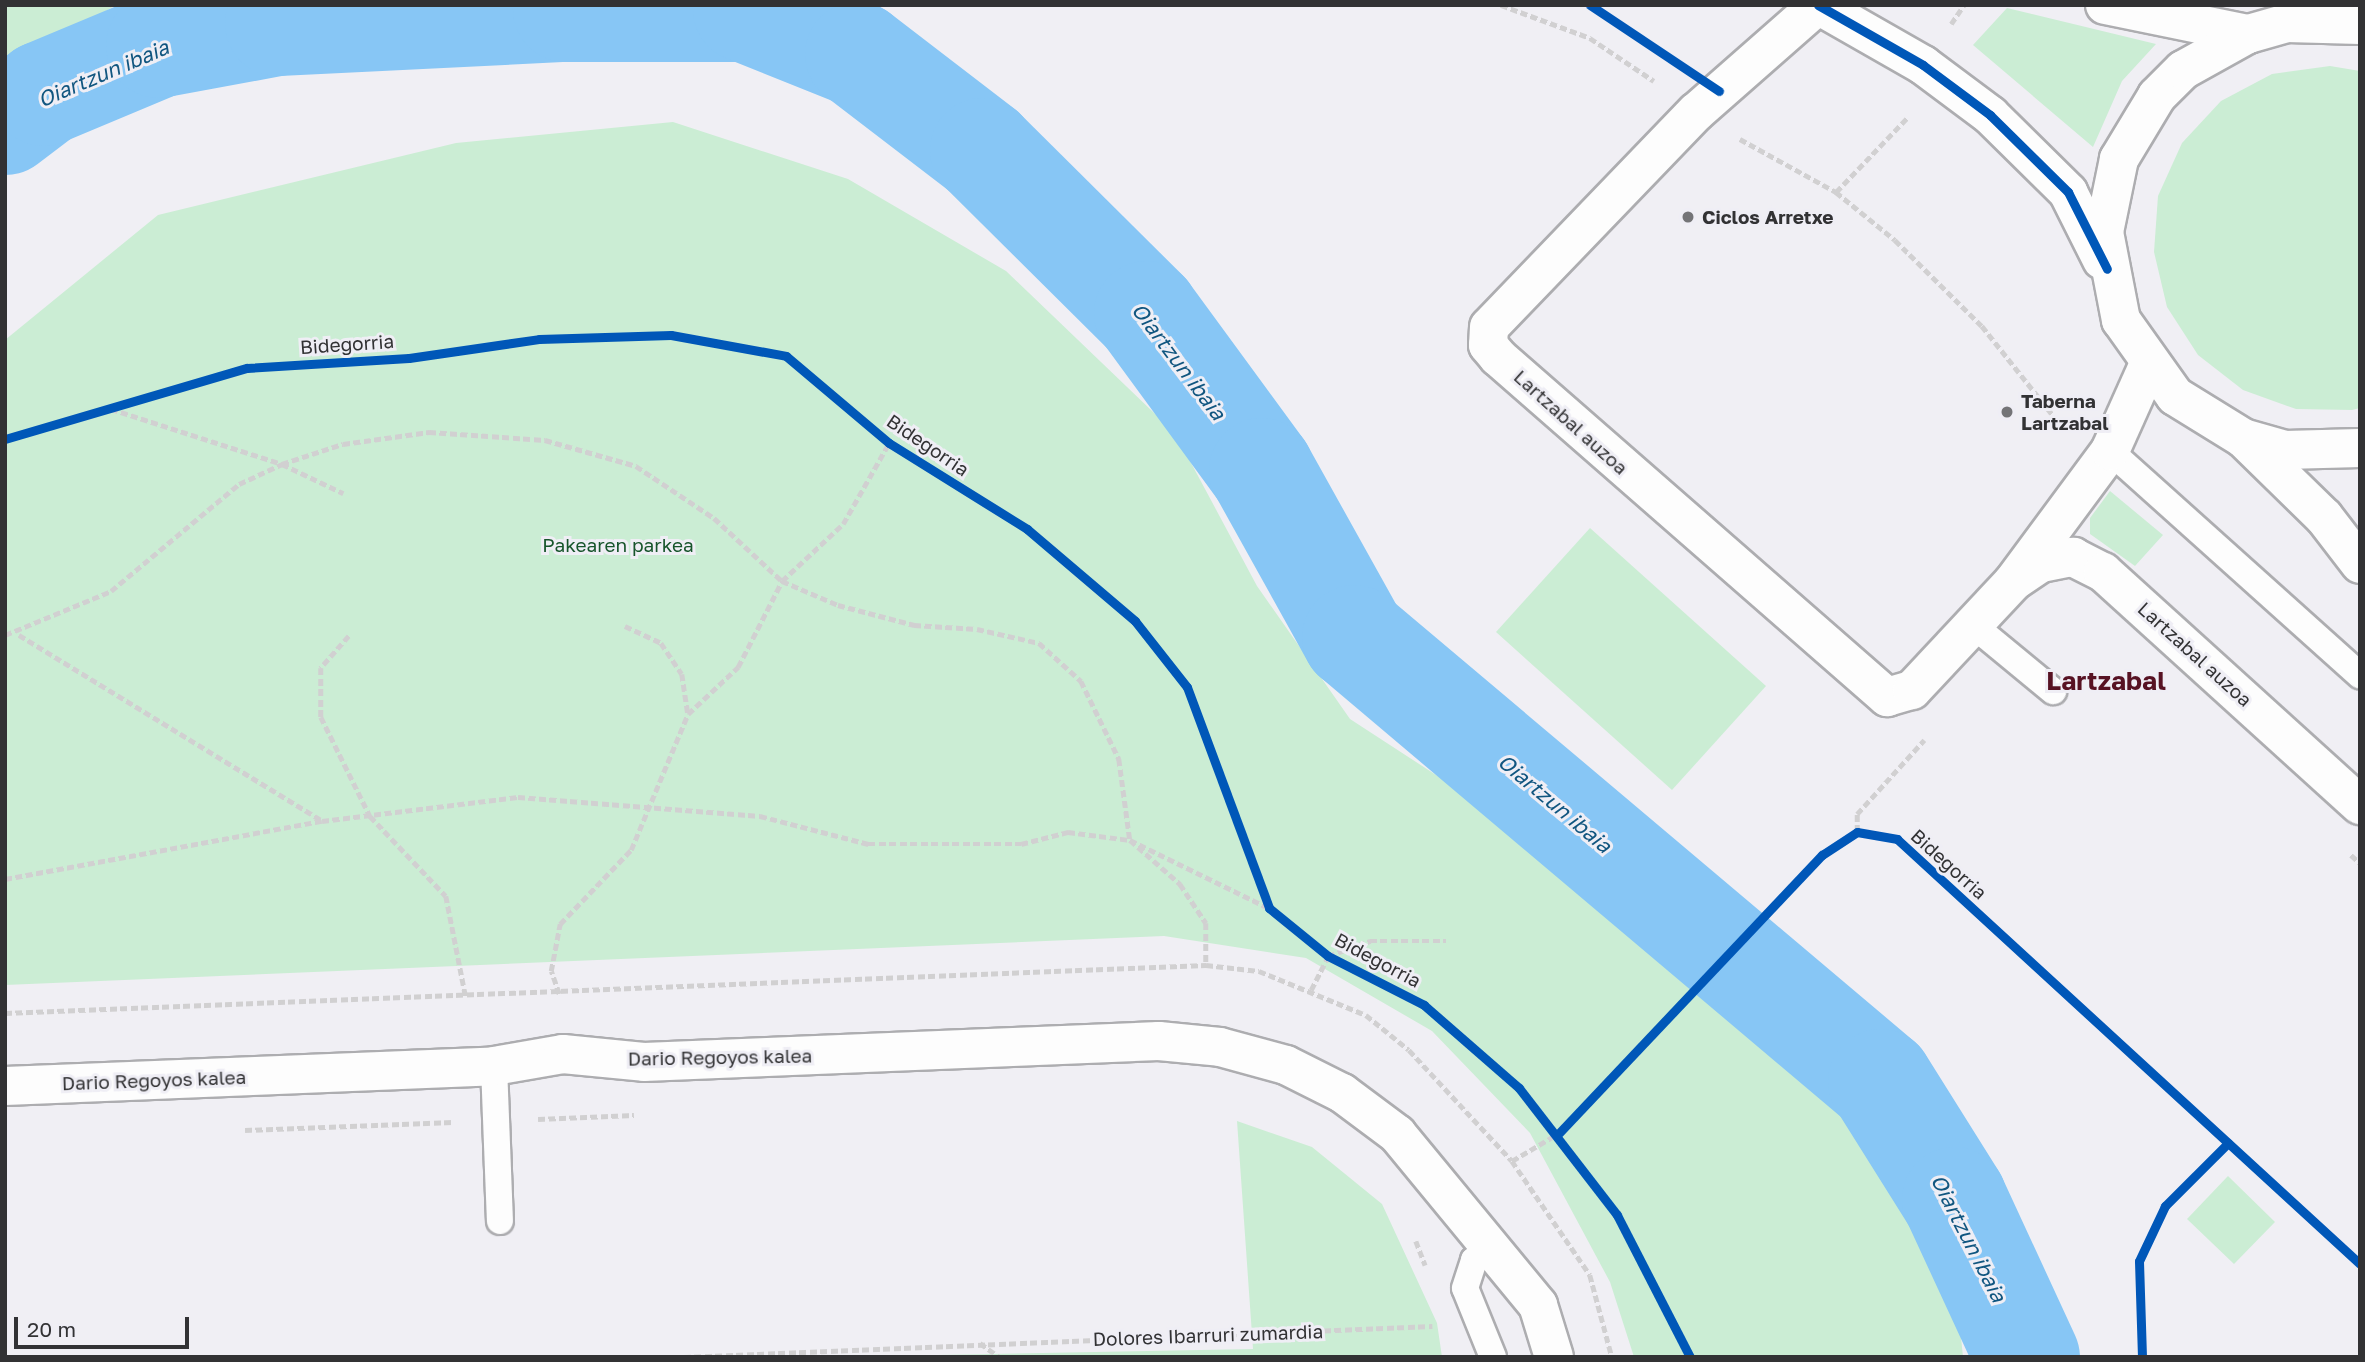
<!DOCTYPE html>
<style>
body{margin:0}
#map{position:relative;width:2365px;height:1362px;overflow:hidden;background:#f0eff4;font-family:"Golos Text",sans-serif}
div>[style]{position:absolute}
.green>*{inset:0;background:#cbedd4}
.stream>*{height:18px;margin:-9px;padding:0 9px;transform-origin:9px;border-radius:9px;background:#87c6f5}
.river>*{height:105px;margin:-52.5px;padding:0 52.5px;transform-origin:52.5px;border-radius:52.5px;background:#87c6f5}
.path>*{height:4.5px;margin-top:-2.25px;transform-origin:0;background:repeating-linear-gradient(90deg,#d1d0d1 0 7px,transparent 0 10.5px)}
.roads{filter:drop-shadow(2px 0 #adadb0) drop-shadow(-2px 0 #adadb0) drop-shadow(0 2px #adadb0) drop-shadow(0 -2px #adadb0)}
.service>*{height:26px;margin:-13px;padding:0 13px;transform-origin:13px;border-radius:13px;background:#fdfdfd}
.minor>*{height:38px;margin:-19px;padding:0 19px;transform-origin:19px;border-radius:19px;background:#fdfdfd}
.secondary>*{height:38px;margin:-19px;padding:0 19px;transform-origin:19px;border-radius:19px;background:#fdfdfd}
.primary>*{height:38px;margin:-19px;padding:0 19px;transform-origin:19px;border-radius:19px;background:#fdfdfd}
.cycleway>*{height:9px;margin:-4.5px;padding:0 4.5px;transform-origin:4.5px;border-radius:4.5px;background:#0057b8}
.dots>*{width:19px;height:19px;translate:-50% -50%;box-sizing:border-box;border:4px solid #efeef5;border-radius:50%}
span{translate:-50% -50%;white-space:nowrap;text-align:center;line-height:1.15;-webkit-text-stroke:6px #efeef5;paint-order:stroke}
.poi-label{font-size:19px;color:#323234;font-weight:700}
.left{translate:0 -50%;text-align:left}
.street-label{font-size:19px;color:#323234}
.park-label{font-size:19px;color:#17552b}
.water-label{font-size:21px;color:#115680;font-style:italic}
.district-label{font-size:26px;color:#571223;font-weight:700}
.frame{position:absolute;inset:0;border:7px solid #323234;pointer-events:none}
.scale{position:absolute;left:14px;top:1317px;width:175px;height:32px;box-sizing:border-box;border:4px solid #323234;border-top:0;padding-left:9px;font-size:21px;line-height:24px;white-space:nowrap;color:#323234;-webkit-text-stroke:5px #efeef5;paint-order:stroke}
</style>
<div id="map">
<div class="green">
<i style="clip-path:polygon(5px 5px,116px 5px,5px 70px)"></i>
<i style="clip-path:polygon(2007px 8px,2156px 44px,2122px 81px,2093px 147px,1973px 45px)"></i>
<i style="clip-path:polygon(2330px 66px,2360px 71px,2360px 408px,2352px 410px,2296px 409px,2243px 390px,2198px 355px,2167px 307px,2154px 252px,2158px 196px,2182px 143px,2221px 101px,2272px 74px)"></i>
<i style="clip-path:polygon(673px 122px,848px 179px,1006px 271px,1175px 433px,1257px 586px,1350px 719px,1519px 829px,1649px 930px,1825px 1090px,1956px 1287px,1963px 1357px,1634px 1357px,1610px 1282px,1530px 1133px,1432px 1031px,1306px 958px,1164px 936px,5px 985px,5px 340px,158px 215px,456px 143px)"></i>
<i style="clip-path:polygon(2110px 491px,2163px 535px,2135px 566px,2090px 534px,2090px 518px)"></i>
<i style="clip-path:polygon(1590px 528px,1766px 686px,1672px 790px,1496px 632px)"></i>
<i style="clip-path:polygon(1237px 1121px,1312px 1147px,1382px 1204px,1437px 1323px,1442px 1357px,829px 1357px,1253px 1349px)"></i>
<i style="clip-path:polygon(2228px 1176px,2275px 1222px,2234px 1264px,2187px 1219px)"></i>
</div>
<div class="stream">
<i style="left:745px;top:9px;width:16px;rotate:-15deg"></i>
</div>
<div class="river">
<i style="left:5px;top:122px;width:48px;rotate:-37.3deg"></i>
<i style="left:43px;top:93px;width:125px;rotate:-22.7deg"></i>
<i style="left:158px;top:45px;width:121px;rotate:-10.5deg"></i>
<i style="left:277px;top:23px;width:288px;rotate:-2.8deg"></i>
<i style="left:565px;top:9px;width:180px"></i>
<i style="left:745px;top:9px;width:121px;rotate:21.9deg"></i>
<i style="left:857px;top:54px;width:158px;rotate:37.5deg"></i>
<i style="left:982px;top:150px;width:231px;rotate:44.8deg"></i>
<i style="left:1146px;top:313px;width:195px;rotate:53.8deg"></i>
<i style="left:1261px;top:470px;width:191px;rotate:60.9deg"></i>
<i style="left:1354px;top:637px;width:688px;rotate:40.17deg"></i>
<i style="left:1880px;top:1081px;width:139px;rotate:57.9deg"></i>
<i style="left:1954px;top:1199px;width:174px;rotate:65.2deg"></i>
</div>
<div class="path">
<i style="left:1501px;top:5px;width:95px;rotate:20.3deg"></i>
<i style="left:1590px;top:38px;width:77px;rotate:33.9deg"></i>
<i style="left:1951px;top:24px;width:23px;rotate:-56deg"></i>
<i style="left:1740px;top:139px;width:110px;rotate:28.9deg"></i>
<i style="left:1836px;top:192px;width:76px;rotate:39.1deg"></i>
<i style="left:1895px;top:240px;width:122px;rotate:44.7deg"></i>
<i style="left:1982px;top:326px;width:130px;rotate:51.5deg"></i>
<i style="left:1836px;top:192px;width:104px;rotate:-46.2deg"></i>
<i style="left:111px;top:409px;width:180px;rotate:17.8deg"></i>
<i style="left:282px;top:464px;width:68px;rotate:25.4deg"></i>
<i style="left:625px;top:626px;width:40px;rotate:25deg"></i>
<i style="left:661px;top:643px;width:37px;rotate:56deg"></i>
<i style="left:682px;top:674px;width:40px;rotate:81.5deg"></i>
<i style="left:5px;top:635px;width:115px;rotate:-22.5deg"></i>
<i style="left:111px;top:591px;width:167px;rotate:-39.9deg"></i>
<i style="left:239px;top:484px;width:47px;rotate:-24.9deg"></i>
<i style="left:282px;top:464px;width:64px;rotate:-18.2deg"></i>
<i style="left:343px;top:444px;width:87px;rotate:-7.9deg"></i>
<i style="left:429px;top:432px;width:116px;rotate:3.9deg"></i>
<i style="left:545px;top:440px;width:95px;rotate:15.9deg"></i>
<i style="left:636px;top:466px;width:94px;rotate:33.7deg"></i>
<i style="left:714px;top:518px;width:93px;rotate:42.8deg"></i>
<i style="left:782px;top:581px;width:61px;rotate:23.2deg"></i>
<i style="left:838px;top:605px;width:79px;rotate:14.7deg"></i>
<i style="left:914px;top:625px;width:63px;rotate:3.6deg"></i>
<i style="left:977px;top:629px;width:64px;rotate:12.7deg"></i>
<i style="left:1039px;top:643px;width:57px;rotate:42.1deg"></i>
<i style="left:1081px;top:681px;width:87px;rotate:64deg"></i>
<i style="left:1119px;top:759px;width:82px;rotate:82.3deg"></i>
<i style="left:1130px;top:840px;width:67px;rotate:41.3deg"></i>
<i style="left:1180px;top:884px;width:47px;rotate:56.3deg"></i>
<i style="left:1206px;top:923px;width:42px;rotate:90deg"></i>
<i style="left:19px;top:635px;width:356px;rotate:31.5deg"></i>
<i style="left:349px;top:636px;width:43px;rotate:131.2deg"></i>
<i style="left:321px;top:668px;width:49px;rotate:90deg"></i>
<i style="left:321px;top:717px;width:110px;rotate:63.7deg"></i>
<i style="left:370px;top:816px;width:110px;rotate:46.5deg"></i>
<i style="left:446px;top:896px;width:104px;rotate:78.9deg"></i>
<i style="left:1857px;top:832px;width:18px;rotate:-90deg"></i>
<i style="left:1857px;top:814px;width:100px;rotate:-47.8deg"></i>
<i style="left:2351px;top:855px;width:12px;rotate:42deg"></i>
<i style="left:5px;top:879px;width:322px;rotate:-10.4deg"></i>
<i style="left:322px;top:821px;width:197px;rotate:-7deg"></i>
<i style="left:518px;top:797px;width:243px;rotate:4.5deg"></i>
<i style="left:760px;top:816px;width:112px;rotate:14.5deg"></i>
<i style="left:868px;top:844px;width:153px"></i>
<i style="left:1021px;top:844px;width:49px;rotate:-14.3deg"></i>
<i style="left:1068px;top:832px;width:63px;rotate:7.4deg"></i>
<i style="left:1130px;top:840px;width:155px;rotate:26.1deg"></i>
<i style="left:1311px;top:990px;width:38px;rotate:-63deg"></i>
<i style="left:1328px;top:956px;width:45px;rotate:-19.7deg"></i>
<i style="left:1370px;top:941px;width:76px"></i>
<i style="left:559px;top:994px;width:24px;rotate:-109deg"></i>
<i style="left:551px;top:971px;width:48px;rotate:-79.2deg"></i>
<i style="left:560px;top:924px;width:103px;rotate:-46.2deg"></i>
<i style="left:631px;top:850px;width:147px;rotate:-67.3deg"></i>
<i style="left:688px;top:714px;width:69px;rotate:-43.2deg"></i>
<i style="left:738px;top:667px;width:97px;rotate:-62.9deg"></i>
<i style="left:782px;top:581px;width:83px;rotate:-43.1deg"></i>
<i style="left:843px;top:524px;width:93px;rotate:-60.4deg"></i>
<i style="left:5px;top:1013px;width:1202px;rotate:-2.29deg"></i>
<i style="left:1206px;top:965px;width:53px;rotate:6.5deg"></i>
<i style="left:1259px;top:971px;width:116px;rotate:22.4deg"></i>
<i style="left:1366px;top:1015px;width:55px;rotate:39.1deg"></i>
<i style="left:1409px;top:1050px;width:151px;rotate:47.1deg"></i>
<i style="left:1512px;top:1161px;width:138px;rotate:55.6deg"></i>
<i style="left:1590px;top:1275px;width:85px;rotate:75deg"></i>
<i style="left:538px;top:1119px;width:96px;rotate:-2.4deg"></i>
<i style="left:245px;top:1130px;width:208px;rotate:-2.2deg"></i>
<i style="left:1512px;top:1161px;width:55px;rotate:-30.8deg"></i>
<i style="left:1416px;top:1241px;width:26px;rotate:69deg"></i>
<i style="left:980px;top:1343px;width:24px;rotate:36deg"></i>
<i style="left:684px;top:1357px;width:749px;rotate:-2.37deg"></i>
</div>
<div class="roads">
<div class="service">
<i style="left:2110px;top:451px;width:336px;rotate:41.9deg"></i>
<i style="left:1973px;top:625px;width:104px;rotate:39.5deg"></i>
<i style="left:494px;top:1066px;width:155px;rotate:87.8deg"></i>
<i style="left:1493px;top:1357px;width:74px;rotate:-112.1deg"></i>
<i style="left:1465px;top:1288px;width:29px;rotate:-72deg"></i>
<i style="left:1474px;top:1260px;width:25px;rotate:-34deg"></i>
</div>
<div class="minor">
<i style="left:1818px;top:5px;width:162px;rotate:138.7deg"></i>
<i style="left:1696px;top:112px;width:298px;rotate:133.9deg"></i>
<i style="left:1489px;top:327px;width:18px;rotate:93deg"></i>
<i style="left:1488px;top:345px;width:16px;rotate:50deg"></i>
<i style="left:1498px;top:357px;width:517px;rotate:41.15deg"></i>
<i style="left:1887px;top:697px;width:26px;rotate:-16deg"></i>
<i style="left:1912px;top:690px;width:148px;rotate:-46.9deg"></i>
<i style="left:2013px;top:582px;width:163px;rotate:-53.5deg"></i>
<i style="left:2110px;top:451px;width:93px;rotate:-65.9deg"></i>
<i style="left:2017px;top:579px;width:29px;rotate:-34deg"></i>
<i style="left:2041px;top:563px;width:33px;rotate:-11deg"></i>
<i style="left:2073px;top:557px;width:34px;rotate:27deg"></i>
<i style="left:2103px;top:572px;width:347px;rotate:42.2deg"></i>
<i style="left:5px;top:1086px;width:489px;rotate:-2.3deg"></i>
<i style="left:494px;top:1066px;width:70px;rotate:-9.9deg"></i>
<i style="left:563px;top:1054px;width:81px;rotate:5.6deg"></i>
<i style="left:644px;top:1062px;width:515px;rotate:-2.34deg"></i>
<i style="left:1159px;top:1041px;width:61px;rotate:5.6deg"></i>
<i style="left:1220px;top:1047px;width:68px;rotate:15.3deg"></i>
<i style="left:1286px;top:1065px;width:63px;rotate:26.6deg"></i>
<i style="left:1342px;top:1093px;width:69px;rotate:36.7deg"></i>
<i style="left:1397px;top:1134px;width:222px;rotate:50.5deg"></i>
<i style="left:1538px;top:1305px;width:54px;rotate:72.9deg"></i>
</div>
<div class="secondary">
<i style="left:1818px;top:5px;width:121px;rotate:29.7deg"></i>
<i style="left:1923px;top:65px;width:84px;rotate:36.7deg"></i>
<i style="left:1990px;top:115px;width:110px;rotate:44.6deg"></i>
<i style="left:2068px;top:192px;width:76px;rotate:63.4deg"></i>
<i style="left:2105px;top:5px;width:146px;rotate:11.5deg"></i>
<i style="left:2360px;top:25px;width:73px;rotate:-178.4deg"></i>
<i style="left:2287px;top:23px;width:41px;rotate:164.2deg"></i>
<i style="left:2248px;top:34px;width:74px;rotate:151deg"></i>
<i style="left:2183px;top:70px;width:37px;rotate:135deg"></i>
<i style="left:2157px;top:96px;width:74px;rotate:121.1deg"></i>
<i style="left:2119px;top:159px;width:75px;rotate:101.6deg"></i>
<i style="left:2104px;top:232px;width:90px;rotate:79.1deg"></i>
<i style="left:2121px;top:320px;width:93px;rotate:54.6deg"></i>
<i style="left:2175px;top:396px;width:80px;rotate:31.7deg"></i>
<i style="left:2243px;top:438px;width:44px;rotate:15.9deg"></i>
<i style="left:2285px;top:450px;width:75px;rotate:-1.5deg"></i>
<i style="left:2245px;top:440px;width:110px;rotate:44.3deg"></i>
<i style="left:2324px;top:517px;width:59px;rotate:52.5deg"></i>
</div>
<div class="primary">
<i style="left:2287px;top:23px;width:24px;rotate:-48deg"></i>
</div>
</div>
<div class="cycleway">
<i style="left:1590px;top:5px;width:155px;rotate:33.7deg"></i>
<i style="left:1818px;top:5px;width:121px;rotate:29.7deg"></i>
<i style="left:1923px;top:65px;width:84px;rotate:36.7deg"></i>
<i style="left:1990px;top:115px;width:110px;rotate:44.6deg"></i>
<i style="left:2068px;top:192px;width:86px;rotate:63.1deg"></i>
<i style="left:5px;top:439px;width:252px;rotate:-16.4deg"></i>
<i style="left:247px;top:368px;width:162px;rotate:-3.5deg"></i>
<i style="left:409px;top:358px;width:131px;rotate:-8.3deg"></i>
<i style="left:539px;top:339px;width:132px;rotate:-1.7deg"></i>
<i style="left:671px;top:335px;width:117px;rotate:10.3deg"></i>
<i style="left:786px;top:356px;width:135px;rotate:40.2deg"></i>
<i style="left:889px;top:443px;width:163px;rotate:31.9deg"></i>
<i style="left:1027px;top:529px;width:142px;rotate:40.4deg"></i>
<i style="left:1135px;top:621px;width:84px;rotate:51.8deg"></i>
<i style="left:1187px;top:687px;width:236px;rotate:69.6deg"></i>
<i style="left:1269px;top:908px;width:76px;rotate:39.1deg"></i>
<i style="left:1328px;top:956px;width:108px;rotate:27deg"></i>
<i style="left:1424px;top:1005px;width:126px;rotate:41.1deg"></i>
<i style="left:1519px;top:1088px;width:160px;rotate:52.3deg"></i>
<i style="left:1617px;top:1215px;width:160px;rotate:62.8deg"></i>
<i style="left:1559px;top:1133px;width:383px;rotate:-46.6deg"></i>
<i style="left:1822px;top:855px;width:42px;rotate:-33.3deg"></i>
<i style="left:1857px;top:832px;width:41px;rotate:9.9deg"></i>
<i style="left:1897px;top:839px;width:628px;rotate:42.55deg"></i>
<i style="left:2142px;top:1357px;width:96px;rotate:-91.8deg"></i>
<i style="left:2139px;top:1261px;width:61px;rotate:-64.7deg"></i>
<i style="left:2165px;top:1206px;width:89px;rotate:-45deg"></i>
</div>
<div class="dots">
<i style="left:1688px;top:217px;background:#747477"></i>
<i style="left:2007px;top:412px;background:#747477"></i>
</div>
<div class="poi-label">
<span class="left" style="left:1702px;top:217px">Ciclos Arretxe</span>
<span class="left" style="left:2021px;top:412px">Taberna<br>Lartzabal</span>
</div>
<div class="street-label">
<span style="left:347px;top:344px;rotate:-4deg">Bidegorria</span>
<span style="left:1571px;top:422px;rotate:42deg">Lartzabal auzoa</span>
<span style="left:928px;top:445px;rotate:34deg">Bidegorria</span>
<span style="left:2195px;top:654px;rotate:42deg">Lartzabal auzoa</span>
<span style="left:1949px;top:864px;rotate:42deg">Bidegorria</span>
<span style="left:1378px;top:960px;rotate:28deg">Bidegorria</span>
<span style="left:720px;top:1057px;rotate:-1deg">Dario Regoyos kalea</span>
<span style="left:154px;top:1080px;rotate:-2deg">Dario Regoyos kalea</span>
<span style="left:1208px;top:1335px;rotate:-2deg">Dolores Ibarruri zumardia</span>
</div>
<div class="park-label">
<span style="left:618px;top:545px">Pakearen parkea</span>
</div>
<div class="water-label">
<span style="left:103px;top:73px;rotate:-23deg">Oiartzun ibaia</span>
<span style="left:1179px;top:361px;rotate:53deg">Oiartzun ibaia</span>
<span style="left:1555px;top:803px;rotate:40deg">Oiartzun ibaia</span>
<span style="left:1969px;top:1238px;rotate:63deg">Oiartzun ibaia</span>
</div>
<div class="district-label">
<span style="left:2106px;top:681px">Lartzabal</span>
</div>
<div class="frame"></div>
<div class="scale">20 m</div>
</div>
